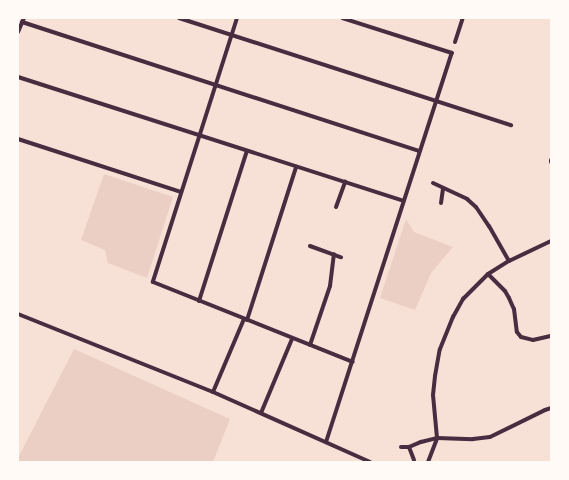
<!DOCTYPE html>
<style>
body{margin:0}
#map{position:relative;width:569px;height:480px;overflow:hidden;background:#f7e1d7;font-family:"Titillium Web",sans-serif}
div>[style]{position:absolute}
.green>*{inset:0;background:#ebcfc5}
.minor>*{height:4px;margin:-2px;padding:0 2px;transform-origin:2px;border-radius:2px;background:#4a2c40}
span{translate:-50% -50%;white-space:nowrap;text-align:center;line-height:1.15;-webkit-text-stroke:3px #fffaf5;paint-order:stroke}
.frame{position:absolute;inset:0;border:19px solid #fffaf5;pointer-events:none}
</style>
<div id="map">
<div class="green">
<i style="clip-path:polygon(104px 174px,173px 197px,147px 278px,108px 263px,105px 250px,81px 240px)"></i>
<i style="clip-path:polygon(406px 219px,414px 232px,453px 247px,431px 273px,415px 310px,380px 298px)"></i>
<i style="clip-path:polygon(74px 349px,230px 419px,213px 462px,18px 462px,18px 458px)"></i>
</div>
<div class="minor">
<i style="left:179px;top:18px;width:349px;rotate:17.9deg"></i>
<i style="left:237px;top:18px;width:277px;rotate:107.7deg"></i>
<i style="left:153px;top:282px;width:215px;rotate:21.8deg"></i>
<i style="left:22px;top:22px;width:418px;rotate:18deg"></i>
<i style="left:18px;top:32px;width:15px;rotate:-67deg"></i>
<i style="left:455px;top:42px;width:25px;rotate:-72deg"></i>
<i style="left:18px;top:77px;width:405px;rotate:17.8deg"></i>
<i style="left:18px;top:139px;width:171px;rotate:18deg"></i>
<i style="left:551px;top:160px;width:2px;rotate:90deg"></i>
<i style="left:433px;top:183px;width:38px;rotate:25deg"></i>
<i style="left:467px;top:199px;width:12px;rotate:42deg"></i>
<i style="left:476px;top:207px;width:23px;rotate:56deg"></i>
<i style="left:489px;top:226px;width:40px;rotate:60.3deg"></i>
<i style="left:441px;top:203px;width:15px;rotate:-82deg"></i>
<i style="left:336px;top:207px;width:27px;rotate:-70deg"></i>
<i style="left:310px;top:246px;width:33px;rotate:20deg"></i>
<i style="left:488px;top:274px;width:24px;rotate:45deg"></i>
<i style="left:505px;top:291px;width:8px;rotate:60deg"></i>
<i style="left:509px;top:298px;width:12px;rotate:66deg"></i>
<i style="left:514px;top:309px;width:23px;rotate:83deg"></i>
<i style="left:517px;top:332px;width:6px;rotate:51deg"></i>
<i style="left:521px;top:337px;width:12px;rotate:14deg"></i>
<i style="left:533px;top:340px;width:18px;rotate:-13deg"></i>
<i style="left:199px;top:301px;width:157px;rotate:-72.3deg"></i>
<i style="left:18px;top:314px;width:210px;rotate:21.8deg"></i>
<i style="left:213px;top:392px;width:172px;rotate:24deg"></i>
<i style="left:247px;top:320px;width:161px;rotate:-72.2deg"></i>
<i style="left:310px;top:345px;width:62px;rotate:-71.3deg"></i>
<i style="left:330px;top:286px;width:32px;rotate:-83deg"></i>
<i style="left:213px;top:392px;width:79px;rotate:-67deg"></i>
<i style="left:261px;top:413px;width:80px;rotate:-67.3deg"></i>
<i style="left:326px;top:442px;width:409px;rotate:-72.1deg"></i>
<i style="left:452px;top:53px;width:115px;rotate:-162.3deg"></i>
<i style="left:401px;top:447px;width:8px"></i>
<i style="left:414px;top:460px;width:14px;rotate:-111deg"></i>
<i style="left:409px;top:447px;width:13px;rotate:-23deg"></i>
<i style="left:421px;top:442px;width:16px;rotate:-14deg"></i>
<i style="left:437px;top:438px;width:36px;rotate:2deg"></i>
<i style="left:473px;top:439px;width:17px;rotate:-7deg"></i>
<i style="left:490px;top:437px;width:61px;rotate:-26.1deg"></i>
<i style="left:545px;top:410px;width:6px;rotate:-18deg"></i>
<i style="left:428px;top:462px;width:26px;rotate:-69deg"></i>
<i style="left:437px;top:438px;width:43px;rotate:-95.3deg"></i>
<i style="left:433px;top:395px;width:19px;rotate:-84deg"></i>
<i style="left:435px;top:376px;width:27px;rotate:-80deg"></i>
<i style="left:440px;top:349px;width:35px;rotate:-68deg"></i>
<i style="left:453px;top:317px;width:21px;rotate:-61deg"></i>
<i style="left:463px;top:299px;width:35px;rotate:-45deg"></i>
<i style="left:488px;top:274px;width:25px;rotate:-32deg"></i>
<i style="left:509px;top:261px;width:47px;rotate:-25.5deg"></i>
</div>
<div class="frame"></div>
</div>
